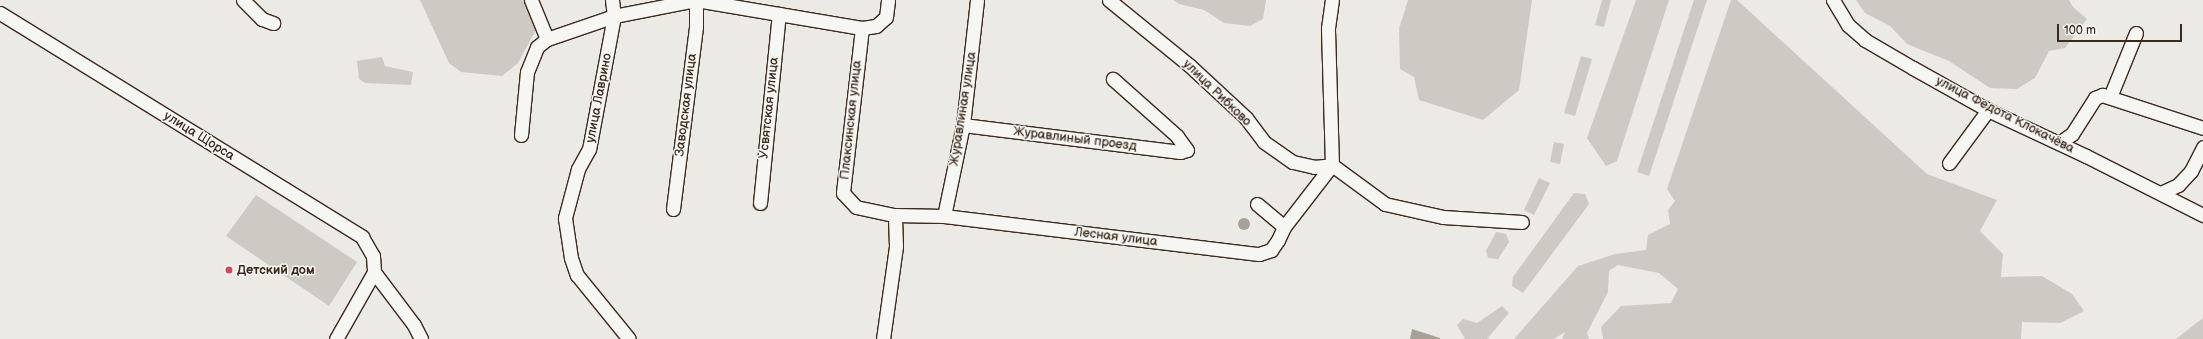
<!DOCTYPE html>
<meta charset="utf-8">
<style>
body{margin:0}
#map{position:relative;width:2203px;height:339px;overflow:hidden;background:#ebeae5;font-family:"Balsamiq Sans",sans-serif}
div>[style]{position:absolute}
.green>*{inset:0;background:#cdcac4}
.water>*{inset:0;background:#a8a198}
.round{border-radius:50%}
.roads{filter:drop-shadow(1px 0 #3b2a1e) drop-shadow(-1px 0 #3b2a1e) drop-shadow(0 1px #3b2a1e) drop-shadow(0 -1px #3b2a1e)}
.minor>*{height:13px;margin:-6.5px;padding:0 6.5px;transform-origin:6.5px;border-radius:6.5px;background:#f6f6f2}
.dots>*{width:11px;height:11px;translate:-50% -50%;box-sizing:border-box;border:2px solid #f6f6f2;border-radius:50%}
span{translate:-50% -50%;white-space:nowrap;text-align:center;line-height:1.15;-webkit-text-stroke:3px #f6f6f2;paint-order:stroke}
.street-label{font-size:13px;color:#3b2a1e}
.poi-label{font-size:13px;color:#3b2a1e;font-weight:700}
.left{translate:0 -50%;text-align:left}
.scale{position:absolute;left:2057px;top:24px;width:125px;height:18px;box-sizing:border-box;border:2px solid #3b2a1e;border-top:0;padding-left:5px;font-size:12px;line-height:14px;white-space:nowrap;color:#3b2a1e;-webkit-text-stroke:3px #f6f6f2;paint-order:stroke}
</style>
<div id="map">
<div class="green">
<i style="clip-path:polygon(420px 0,525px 0,537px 28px,518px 63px,502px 76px,461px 72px,449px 63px)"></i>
<i style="clip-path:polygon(1173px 0,1266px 0,1263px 19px,1250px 26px,1224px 23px,1204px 10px,1179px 4px)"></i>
<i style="clip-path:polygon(1408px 0,1532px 0,1519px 90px,1483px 120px,1419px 100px,1414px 77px,1400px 69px,1399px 29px)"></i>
<i style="clip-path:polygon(1602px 0,1611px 0,1604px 27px,1595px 25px)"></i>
<i style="clip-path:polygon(1636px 0,1669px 0,1617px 161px,1606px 166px,1587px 138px)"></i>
<i style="clip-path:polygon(1694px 0,1707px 0,1649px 176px,1637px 172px)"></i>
<i style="clip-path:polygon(1731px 0,1737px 0,1927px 174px,1997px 200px,1980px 231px,2003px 254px,2001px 277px,2042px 276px,2072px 294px,2084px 311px,2060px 323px,2022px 322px,2021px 339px,1603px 339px,1601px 327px,1621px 306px,1671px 303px,1678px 289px,1659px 273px,1618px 265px,1609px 271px,1608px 292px,1587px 333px,1589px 339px,1562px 339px,1565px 332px,1554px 339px,1514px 339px,1578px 266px,1615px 254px,1646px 250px,1648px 235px,1670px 224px,1668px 210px,1675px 201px,1667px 189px)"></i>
<i style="clip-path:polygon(1856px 0,2069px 0,2073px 7px,2087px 19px,2065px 48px,2049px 51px,2035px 78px,2017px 89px,1990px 88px,1949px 61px,1907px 44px,1890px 26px,1865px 13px)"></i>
<i style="clip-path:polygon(1581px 56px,1592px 59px,1575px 116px,1564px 113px)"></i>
<i style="clip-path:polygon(382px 57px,385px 66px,413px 72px,411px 85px,365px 83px,359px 79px,357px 61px)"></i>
<i style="clip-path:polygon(1554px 142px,1564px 144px,1560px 164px,1550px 162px)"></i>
<i style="clip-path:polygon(1539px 178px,1550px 183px,1534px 215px,1524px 210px)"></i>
<i style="clip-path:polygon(1574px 193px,1585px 194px,1589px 204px,1523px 293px,1512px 286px,1513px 277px)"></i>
<i style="clip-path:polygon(256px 195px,357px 262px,329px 306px,226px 236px)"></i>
<i style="clip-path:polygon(1496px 232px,1506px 234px,1509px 242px,1498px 259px,1488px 258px,1486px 251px)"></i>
<i style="clip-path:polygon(1502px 306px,1509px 313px,1487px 339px,1465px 339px,1457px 325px,1463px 319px,1477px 323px)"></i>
<i style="clip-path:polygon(2203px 318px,2203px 339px,2176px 339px)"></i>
</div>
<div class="water">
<i class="round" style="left:1238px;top:218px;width:12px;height:12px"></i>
<i style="clip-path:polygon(1412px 329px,1440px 338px,1440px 339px,1410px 339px)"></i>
</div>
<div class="roads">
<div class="minor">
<i style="left:243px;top:0;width:27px;rotate:45deg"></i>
<i style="left:262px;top:19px;width:12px;rotate:20deg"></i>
<i style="left:612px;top:0;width:16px;rotate:83deg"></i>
<i style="left:614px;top:16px;width:135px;rotate:100.6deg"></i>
<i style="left:589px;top:149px;width:23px;rotate:119deg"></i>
<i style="left:578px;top:169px;width:51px;rotate:104.9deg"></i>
<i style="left:565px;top:218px;width:40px;rotate:81.5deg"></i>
<i style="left:571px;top:258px;width:18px;rotate:71deg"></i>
<i style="left:577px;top:275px;width:82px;rotate:50.9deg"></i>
<i style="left:1109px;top:0;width:103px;rotate:39.1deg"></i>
<i style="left:1189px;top:65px;width:78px;rotate:42.9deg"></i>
<i style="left:1246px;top:118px;width:30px;rotate:53deg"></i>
<i style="left:1264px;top:142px;width:35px;rotate:35deg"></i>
<i style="left:1293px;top:162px;width:22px;rotate:13deg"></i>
<i style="left:1314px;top:167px;width:18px;rotate:-6deg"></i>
<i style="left:1332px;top:165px;width:66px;rotate:36.3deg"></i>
<i style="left:1385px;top:204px;width:59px;rotate:12.6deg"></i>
<i style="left:1443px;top:217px;width:79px;rotate:3.6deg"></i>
<i style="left:1833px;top:0;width:29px;rotate:59deg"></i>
<i style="left:1848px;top:25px;width:23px;rotate:41deg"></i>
<i style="left:1865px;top:40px;width:56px;rotate:30.3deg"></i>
<i style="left:1913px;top:68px;width:86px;rotate:29.2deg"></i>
<i style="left:1988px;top:110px;width:108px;rotate:25.1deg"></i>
<i style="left:2086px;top:156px;width:131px;rotate:26.8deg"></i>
<i style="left:0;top:13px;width:426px;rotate:31.7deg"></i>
<i style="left:362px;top:237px;width:22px;rotate:60deg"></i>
<i style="left:373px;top:256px;width:16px;rotate:86deg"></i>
<i style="left:374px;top:272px;width:66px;rotate:53deg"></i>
<i style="left:414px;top:325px;width:16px;rotate:63deg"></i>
<i style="left:862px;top:28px;width:166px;rotate:96.6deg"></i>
<i style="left:843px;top:193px;width:19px;rotate:47deg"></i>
<i style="left:856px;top:207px;width:40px;rotate:12deg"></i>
<i style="left:895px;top:215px;width:49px;rotate:1.2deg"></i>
<i style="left:944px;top:216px;width:317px;rotate:6.9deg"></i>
<i style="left:1259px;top:254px;width:13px;rotate:-18deg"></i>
<i style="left:1271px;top:250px;width:12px;rotate:-55deg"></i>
<i style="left:1278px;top:240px;width:14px;rotate:-65deg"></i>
<i style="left:1284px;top:227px;width:78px;rotate:-52.3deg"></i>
<i style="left:1332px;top:165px;width:137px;rotate:-91.7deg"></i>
<i style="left:1328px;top:28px;width:28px;rotate:-82deg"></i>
<i style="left:547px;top:39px;width:71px;rotate:-18.9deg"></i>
<i style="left:614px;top:16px;width:84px;rotate:-11deg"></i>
<i style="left:696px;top:0;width:168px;rotate:9.6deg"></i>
<i style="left:862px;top:28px;width:14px;rotate:-8deg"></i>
<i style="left:876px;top:26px;width:13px;rotate:-42deg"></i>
<i style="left:886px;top:17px;width:17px;rotate:-83deg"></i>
<i style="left:2110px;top:97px;width:69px;rotate:-67.9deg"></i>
<i style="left:963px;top:125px;width:219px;rotate:7.1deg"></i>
<i style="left:1180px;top:152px;width:7px;rotate:-16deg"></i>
<i style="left:1187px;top:150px;width:17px;rotate:-126deg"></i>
<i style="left:1177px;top:136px;width:86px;rotate:-138.3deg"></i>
<i style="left:521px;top:135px;width:63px;rotate:-84.6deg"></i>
<i style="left:527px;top:72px;width:27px;rotate:-68deg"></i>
<i style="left:537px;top:47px;width:13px;rotate:-39deg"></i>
<i style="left:547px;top:39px;width:42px;rotate:-112.3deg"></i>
<i style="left:2059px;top:143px;width:16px;rotate:-35deg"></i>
<i style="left:2072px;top:134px;width:43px;rotate:-57.4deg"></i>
<i style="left:2095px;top:98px;width:8px;rotate:-23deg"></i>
<i style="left:2102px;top:95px;width:106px;rotate:18.1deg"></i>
<i style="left:1949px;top:163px;width:66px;rotate:-53.7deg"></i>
<i style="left:2161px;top:193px;width:19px;rotate:-25deg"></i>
<i style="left:2178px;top:185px;width:19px;rotate:-47deg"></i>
<i style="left:2191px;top:171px;width:27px;rotate:-63deg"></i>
<i style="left:760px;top:203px;width:190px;rotate:-84.3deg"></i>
<i style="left:1257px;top:204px;width:35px;rotate:40deg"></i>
<i style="left:673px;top:209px;width:184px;rotate:-82.8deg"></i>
<i style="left:696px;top:26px;width:26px;rotate:-90deg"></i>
<i style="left:944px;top:216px;width:93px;rotate:-78.2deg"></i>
<i style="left:963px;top:125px;width:126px;rotate:-83.6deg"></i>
<i style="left:336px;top:339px;width:77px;rotate:-60.4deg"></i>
<i style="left:883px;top:339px;width:94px;rotate:-82deg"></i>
<i style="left:896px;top:246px;width:31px;rotate:-92deg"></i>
</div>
</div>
<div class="dots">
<i style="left:229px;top:270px;background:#d1495b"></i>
</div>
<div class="street-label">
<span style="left:1217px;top:93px;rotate:44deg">улица Рибково</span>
<span style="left:599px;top:98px;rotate:-79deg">улица Лаврино</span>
<span style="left:686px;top:105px;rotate:-83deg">Заводская улица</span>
<span style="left:769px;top:108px;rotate:-84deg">Усвятская улица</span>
<span style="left:963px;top:109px;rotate:-81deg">Журавлиная улица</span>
<span style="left:2005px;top:115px;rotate:27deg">улица Федота Клокачёва</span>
<span style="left:851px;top:120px;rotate:-84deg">Плаксинская улица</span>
<span style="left:199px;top:136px;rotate:32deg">улица Щорса</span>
<span style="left:1075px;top:139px;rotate:7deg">Журавлиный проезд</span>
<span style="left:1116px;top:237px;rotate:7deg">Лесная улица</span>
</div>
<div class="poi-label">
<span class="left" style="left:237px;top:270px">Детский дом</span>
</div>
<div class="scale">100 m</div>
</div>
